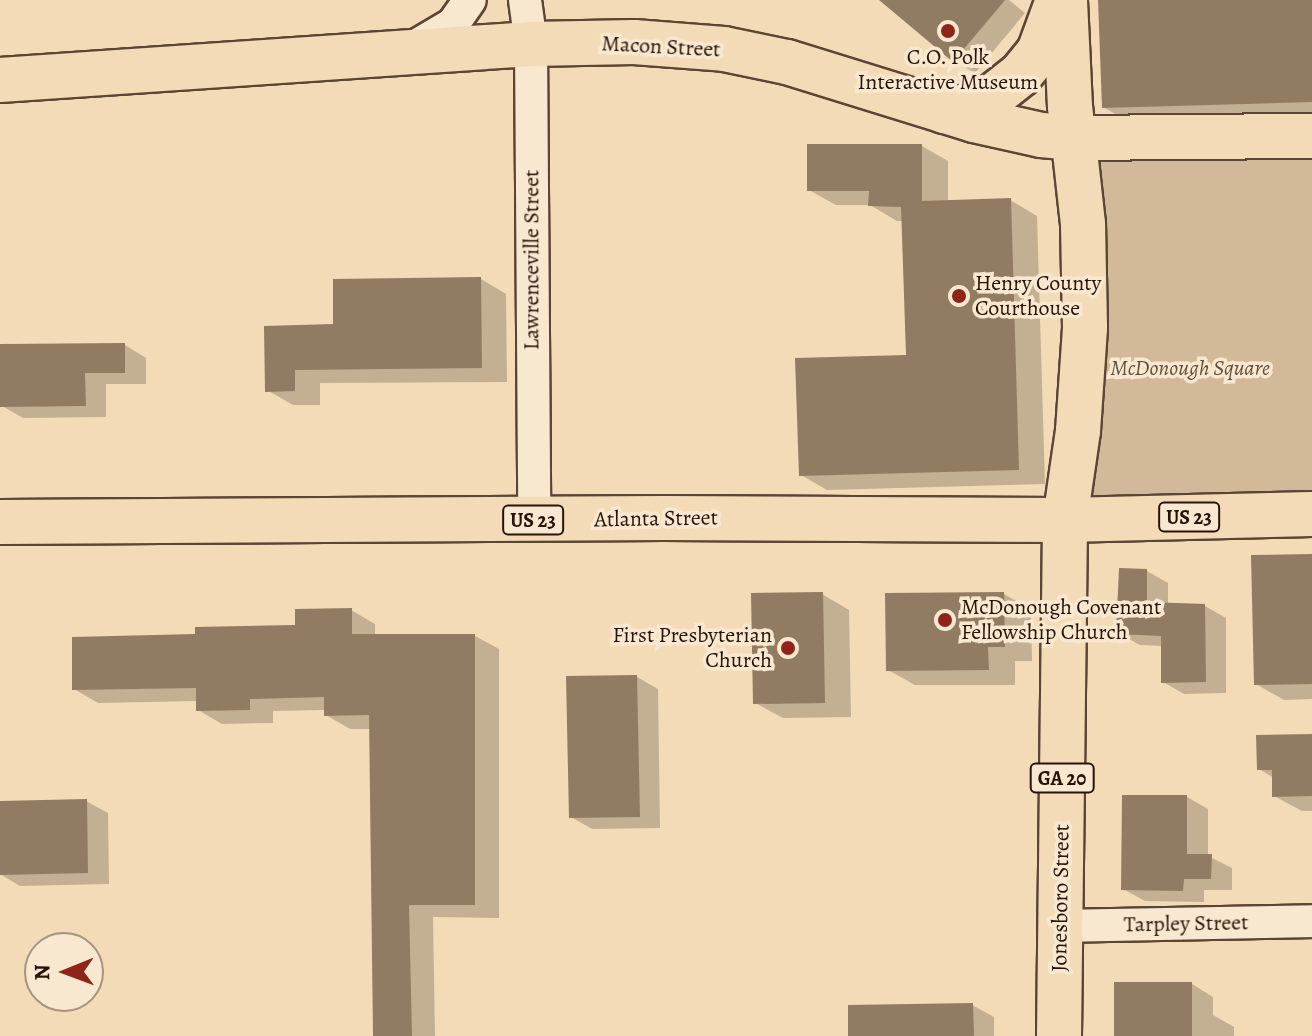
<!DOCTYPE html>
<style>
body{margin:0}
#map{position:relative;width:1312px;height:1036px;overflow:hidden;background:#f4dbb7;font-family:Alegreya,serif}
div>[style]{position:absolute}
.green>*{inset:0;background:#d1b999}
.shadow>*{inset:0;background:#0003}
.building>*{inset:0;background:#927b63}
.roads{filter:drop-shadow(2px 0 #5b4534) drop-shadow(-2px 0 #5b4534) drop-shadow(0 2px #5b4534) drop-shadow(0 -2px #5b4534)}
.street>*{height:32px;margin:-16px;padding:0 16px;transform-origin:16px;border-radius:16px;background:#f8e8d0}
.primary>*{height:44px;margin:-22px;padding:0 22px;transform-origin:22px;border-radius:22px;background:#f4dbb7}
.dots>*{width:22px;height:22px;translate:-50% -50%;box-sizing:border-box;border:4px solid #f8e8d0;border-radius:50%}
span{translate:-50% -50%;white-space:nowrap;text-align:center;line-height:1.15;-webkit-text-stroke:7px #f8e8d0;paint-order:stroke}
.shield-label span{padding:2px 6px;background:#f8e8d0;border:2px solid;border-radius:6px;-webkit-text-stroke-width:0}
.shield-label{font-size:20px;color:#281308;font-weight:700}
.street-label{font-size:22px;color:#281308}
.poi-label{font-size:22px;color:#281308}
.left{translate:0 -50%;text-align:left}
.right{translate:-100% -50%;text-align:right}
.park-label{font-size:22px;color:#634d3b;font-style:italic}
.north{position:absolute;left:24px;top:932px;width:80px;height:80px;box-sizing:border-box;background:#f8e8d0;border:2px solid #a59380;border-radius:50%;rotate:269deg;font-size:22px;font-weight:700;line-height:32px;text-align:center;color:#281308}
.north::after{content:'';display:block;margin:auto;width:28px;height:36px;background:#8f2418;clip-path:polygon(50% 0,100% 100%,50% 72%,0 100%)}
</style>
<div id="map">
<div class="green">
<i style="clip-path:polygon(1312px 136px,1312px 514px,1065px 520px,1073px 138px)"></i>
</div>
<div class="shadow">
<i style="clip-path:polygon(882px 0,1009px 0,1025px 13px,975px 73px,955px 61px)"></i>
<i style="clip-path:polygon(1100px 0,1312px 0,1312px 117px,1129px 122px,1103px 107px)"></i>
<i style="clip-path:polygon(922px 146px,948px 161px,948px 202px,1010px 200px,1037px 216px,1045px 484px,827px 490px,801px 475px,908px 357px,904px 221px,897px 221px,870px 205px,836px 205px,809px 190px)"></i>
<i style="clip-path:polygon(481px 279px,506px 294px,507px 382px,320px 383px,320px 405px,293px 405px,267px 390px,335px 326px)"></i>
<i style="clip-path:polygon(125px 345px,146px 358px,146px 384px,106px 384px,106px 417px,23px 418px,2px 406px)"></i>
<i style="clip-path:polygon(1312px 556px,1312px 699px,1284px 700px,1256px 684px)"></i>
<i style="clip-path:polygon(1147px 571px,1168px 583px,1168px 605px,1205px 606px,1226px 618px,1226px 693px,1184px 694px,1163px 682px,1163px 646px,1140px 645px,1118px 633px)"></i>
<i style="clip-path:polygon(822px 594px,849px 610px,851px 717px,783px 718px,755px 703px)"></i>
<i style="clip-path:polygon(1004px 594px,1031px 610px,1032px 661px,1015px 661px,1015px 685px,915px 685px,888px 670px)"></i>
<i style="clip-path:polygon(351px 610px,375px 624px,375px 636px,475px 636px,499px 649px,499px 918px,433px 917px,435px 1036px,376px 1036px,371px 729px,350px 729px,326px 715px,326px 710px,273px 711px,273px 723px,222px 724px,198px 710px,198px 701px,98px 703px,74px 689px,197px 636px,297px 627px)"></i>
<i style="clip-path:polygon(637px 677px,658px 689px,660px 828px,592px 829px,571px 817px)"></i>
<i style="clip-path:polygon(1312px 736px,1312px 811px,1302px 811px,1274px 796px,1274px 778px,1259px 769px)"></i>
<i style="clip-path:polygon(1187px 797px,1208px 809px,1208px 856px,1232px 868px,1232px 890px,1204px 890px,1204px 902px,1145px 901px,1123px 889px)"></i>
<i style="clip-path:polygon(86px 801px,108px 813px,109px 884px,20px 886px,0 874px,0 803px)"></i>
<i style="clip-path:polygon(1192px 984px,1213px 997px,1213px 1015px,1234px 1027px,1234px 1036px,1116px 1036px)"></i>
<i style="clip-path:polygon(972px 1005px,994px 1017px,994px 1036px,850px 1036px)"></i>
</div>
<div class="building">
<i style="clip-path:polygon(879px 0,1005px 0,953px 62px)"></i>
<i style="clip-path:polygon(1098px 0,1312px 0,1312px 102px,1102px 108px)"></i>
<i style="clip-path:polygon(807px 144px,922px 144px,922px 201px,1011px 198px,1019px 470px,799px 476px,795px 358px,906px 355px,901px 207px,868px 206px,869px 191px,807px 191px)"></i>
<i style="clip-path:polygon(481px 277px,482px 368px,295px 370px,295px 391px,265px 392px,264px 326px,333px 324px,333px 279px)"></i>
<i style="clip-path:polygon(125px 343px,125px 373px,85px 373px,86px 406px,0 407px,0 344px)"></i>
<i style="clip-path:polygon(1312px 554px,1312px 684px,1254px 685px,1251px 555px)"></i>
<i style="clip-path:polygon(1119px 568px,1147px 569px,1147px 602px,1205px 604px,1206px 682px,1161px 683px,1161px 636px,1116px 634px)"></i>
<i style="clip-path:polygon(823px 592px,825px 703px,753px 704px,751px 593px)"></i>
<i style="clip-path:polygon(1004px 592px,1005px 647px,988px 647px,989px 670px,886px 671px,885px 593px)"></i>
<i style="clip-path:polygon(352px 608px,352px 634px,475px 634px,475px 905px,409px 905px,412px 1036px,373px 1036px,369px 715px,324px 716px,324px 697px,250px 699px,250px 710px,196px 711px,196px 688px,72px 690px,72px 637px,195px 634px,195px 627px,295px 625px,295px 609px)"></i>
<i style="clip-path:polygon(637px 675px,640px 817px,569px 818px,566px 676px)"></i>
<i style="clip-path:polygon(1312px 734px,1312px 796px,1272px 797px,1272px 770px,1257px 770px,1256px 735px)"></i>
<i style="clip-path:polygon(1122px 795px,1187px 795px,1187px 854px,1212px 854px,1211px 879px,1184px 879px,1183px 891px,1121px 890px)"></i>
<i style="clip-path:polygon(87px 799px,88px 873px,0 875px,0 801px)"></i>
<i style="clip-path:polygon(1114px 982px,1192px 982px,1192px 1036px,1114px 1036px)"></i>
<i style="clip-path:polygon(973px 1003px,974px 1036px,848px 1036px,848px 1005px)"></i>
</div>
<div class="roads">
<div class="street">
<i style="left:525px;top:0;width:44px;rotate:82.2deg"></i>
<i style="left:531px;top:44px;width:476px;rotate:89.6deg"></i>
<i style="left:409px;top:50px;width:51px;rotate:-30.6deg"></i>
<i style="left:453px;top:24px;width:29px;rotate:-55deg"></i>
<i style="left:1061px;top:926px;width:251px;rotate:-1.1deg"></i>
</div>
<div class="primary">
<i style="left:0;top:80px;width:532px;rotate:-3.88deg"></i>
<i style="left:531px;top:44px;width:103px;rotate:-1.1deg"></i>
<i style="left:634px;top:42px;width:90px;rotate:4.4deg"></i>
<i style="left:724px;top:49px;width:64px;rotate:11.7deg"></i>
<i style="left:787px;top:62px;width:196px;rotate:17.2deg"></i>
<i style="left:974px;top:120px;width:69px;rotate:12.6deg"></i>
<i style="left:1041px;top:135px;width:32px;rotate:5deg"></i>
<i style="left:1073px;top:138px;width:239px;rotate:-0.5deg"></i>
<i style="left:944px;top:111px;width:40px;rotate:-10deg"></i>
<i style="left:983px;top:104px;width:48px;rotate:-38.3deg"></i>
<i style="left:1021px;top:74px;width:28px;rotate:-51deg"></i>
<i style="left:1039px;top:52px;width:55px;rotate:-69.9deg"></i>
<i style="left:0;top:522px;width:664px;rotate:-0.35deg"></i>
<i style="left:664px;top:518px;width:401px;rotate:0.3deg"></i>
<i style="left:1065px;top:520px;width:247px;rotate:-1.4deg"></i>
<i style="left:1059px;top:1036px;width:516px;rotate:-89.33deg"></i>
<i style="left:1065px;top:520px;width:90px;rotate:-81.7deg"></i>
<i style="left:1078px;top:431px;width:104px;rotate:-86.1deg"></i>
<i style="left:1085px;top:327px;width:103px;rotate:-91.1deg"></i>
<i style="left:1083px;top:224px;width:118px;rotate:-96.3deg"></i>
<i style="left:1070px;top:107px;width:107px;rotate:-92.7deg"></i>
</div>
</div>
<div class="dots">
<i style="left:948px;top:31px;background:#8f2418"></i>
<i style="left:959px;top:296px;background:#8f2418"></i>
<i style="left:945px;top:620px;background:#8f2418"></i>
<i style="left:788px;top:648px;background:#8f2418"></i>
</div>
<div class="shield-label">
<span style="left:1189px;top:517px">US 23</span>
<span style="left:533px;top:520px">US 23</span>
<span style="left:1062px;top:778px">GA 20</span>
</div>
<div class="street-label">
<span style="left:661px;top:47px;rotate:3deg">Macon Street</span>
<span style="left:532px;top:260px;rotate:-90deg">Lawrenceville Street</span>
<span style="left:656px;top:519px;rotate:-1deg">Atlanta Street</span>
<span style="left:1061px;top:898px;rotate:-89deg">Jonesboro Street</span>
<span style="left:1186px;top:924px;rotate:-1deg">Tarpley Street</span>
</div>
<div class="poi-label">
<span style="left:948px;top:70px">C.O. Polk<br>Interactive Museum</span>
<span class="left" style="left:975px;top:296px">Henry County<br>Courthouse</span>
<span class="left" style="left:961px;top:620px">McDonough Covenant<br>Fellowship Church</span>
<span class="right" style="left:772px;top:648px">First Presbyterian<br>Church</span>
</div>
<div class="park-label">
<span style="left:1190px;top:369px">McDonough Square</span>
</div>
<div class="north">N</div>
</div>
